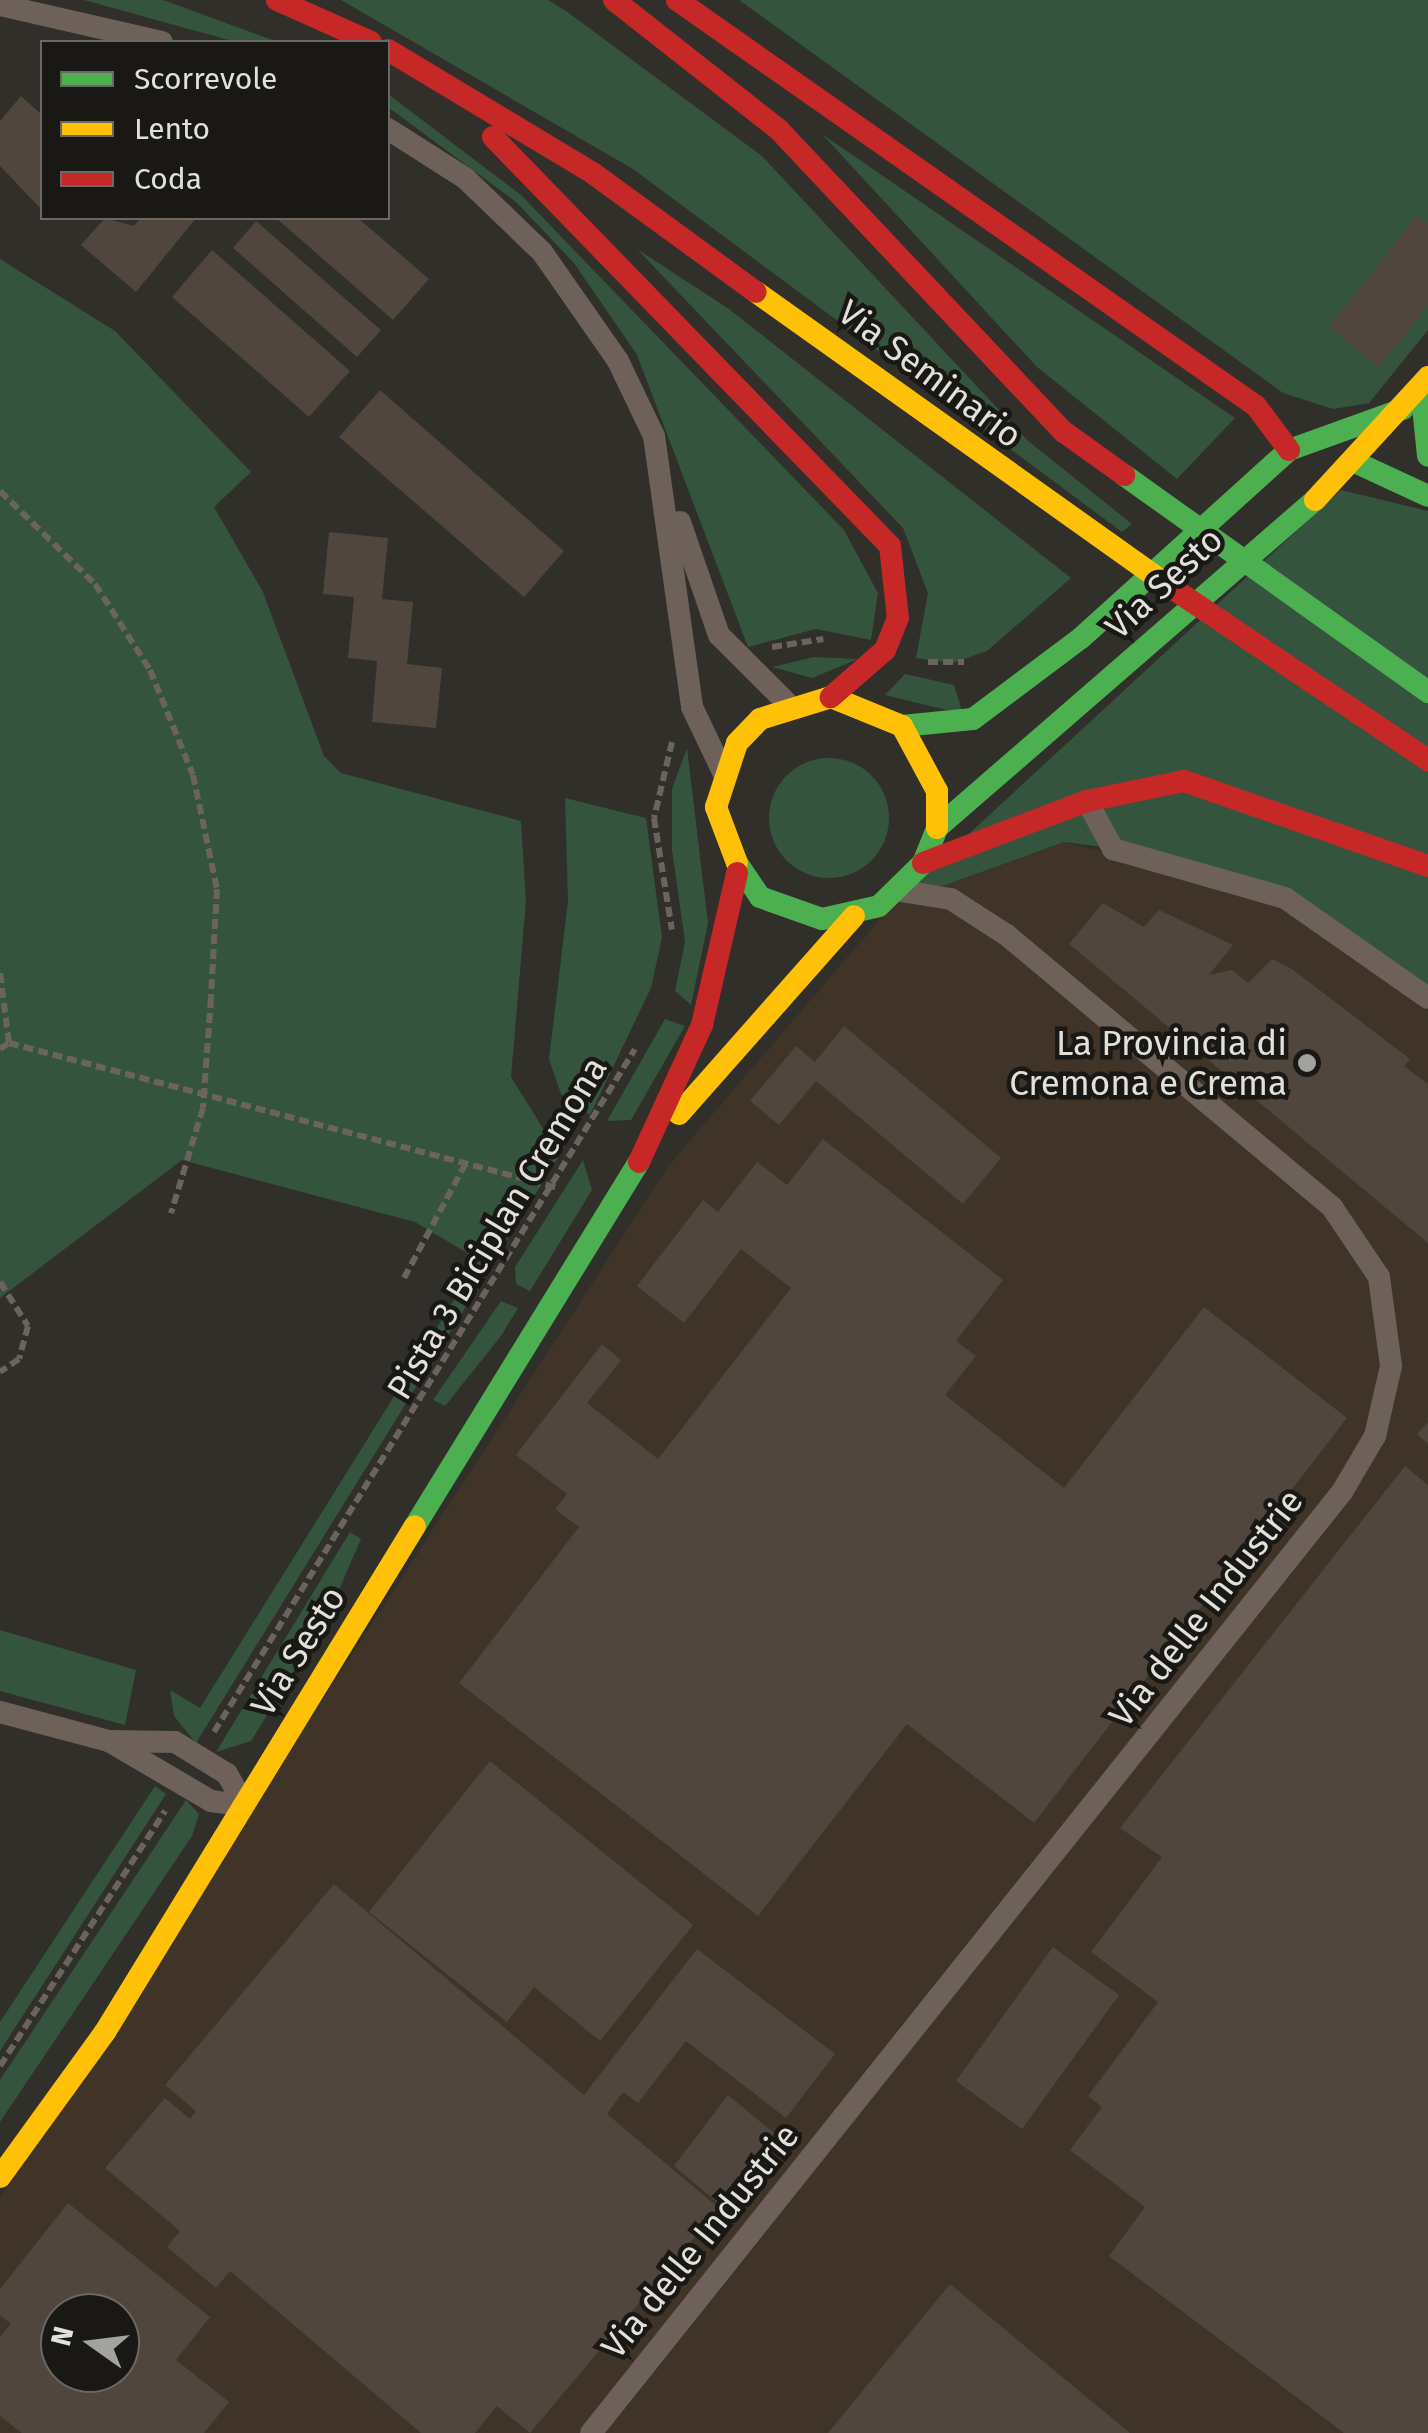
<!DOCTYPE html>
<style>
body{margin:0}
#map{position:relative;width:1428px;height:2433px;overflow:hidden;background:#302f2a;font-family:"Fira Sans",sans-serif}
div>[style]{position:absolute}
.industrial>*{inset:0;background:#3f3427}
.green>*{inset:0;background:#34543e}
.round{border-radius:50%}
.building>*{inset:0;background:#50463e}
.path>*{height:6px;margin-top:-3px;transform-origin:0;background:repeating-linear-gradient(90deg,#6b635d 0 10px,transparent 0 15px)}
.lane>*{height:22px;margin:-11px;padding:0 11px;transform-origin:11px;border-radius:11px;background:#6e615a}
.fast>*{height:22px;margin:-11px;padding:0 11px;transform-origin:11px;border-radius:11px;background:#4caf50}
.slow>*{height:22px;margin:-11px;padding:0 11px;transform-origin:11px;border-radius:11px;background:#ffc107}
.jam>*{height:22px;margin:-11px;padding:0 11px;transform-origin:11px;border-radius:11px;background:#c62828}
.dots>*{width:28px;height:28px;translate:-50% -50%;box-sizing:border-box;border:5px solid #191814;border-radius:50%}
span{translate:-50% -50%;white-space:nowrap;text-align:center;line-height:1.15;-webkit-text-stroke:9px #191814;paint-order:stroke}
.street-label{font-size:35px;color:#e1e0db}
.poi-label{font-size:35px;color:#e1e0db}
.right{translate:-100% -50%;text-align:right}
.legend{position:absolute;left:40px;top:40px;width:350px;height:180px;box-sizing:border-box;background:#191814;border:2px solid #696864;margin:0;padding:12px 18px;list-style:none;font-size:30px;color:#e1e0db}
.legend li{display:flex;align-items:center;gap:20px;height:50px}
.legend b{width:50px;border:2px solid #696864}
.north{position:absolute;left:40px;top:2293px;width:100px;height:100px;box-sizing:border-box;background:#191814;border:2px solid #696864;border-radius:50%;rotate:284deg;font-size:28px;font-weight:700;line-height:40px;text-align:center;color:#e1e0db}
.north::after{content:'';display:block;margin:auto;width:35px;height:45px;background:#a3a29d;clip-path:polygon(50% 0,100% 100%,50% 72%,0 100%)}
</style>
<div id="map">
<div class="industrial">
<i style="clip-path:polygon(evenodd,1064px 842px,1287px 896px,1428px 990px,1428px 2433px,0 2433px,0 2198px,669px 1165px,893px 904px,1064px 842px,60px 2313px,120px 2313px,120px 2373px,60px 2373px,60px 2313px)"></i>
</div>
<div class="green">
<i style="clip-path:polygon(84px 0,163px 0,278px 42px,236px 42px)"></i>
<i style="clip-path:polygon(341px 0,548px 0,566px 11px,762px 156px,1027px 440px,1132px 524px,1122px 532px,633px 169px)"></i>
<i style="clip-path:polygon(739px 0,1428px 0,1428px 330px,1369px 403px,1333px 409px,1283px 393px)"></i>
<i style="clip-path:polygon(388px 94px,521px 195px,844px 530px,878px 593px,871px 640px,816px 629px,748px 647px,637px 355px,574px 263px,516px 202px,388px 107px)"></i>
<i style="clip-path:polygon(822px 134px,1235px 418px,1177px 479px,1037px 367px)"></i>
<i style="clip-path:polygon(637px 249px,729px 309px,1071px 578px,987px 651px,953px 663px,916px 658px,928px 593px,903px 528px)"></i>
<i style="clip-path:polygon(0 259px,115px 331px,251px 472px,214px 507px,263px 592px,324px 756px,341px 773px,521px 821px,526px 901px,511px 1077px,544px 1130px,567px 1143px,196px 1743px,174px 1716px,170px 1690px,200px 1708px,479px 1260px,415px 1222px,182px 1160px,0 1298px)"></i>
<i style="clip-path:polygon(1341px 490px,1428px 511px,1428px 990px,1287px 896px,1133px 851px,1064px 842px,893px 904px)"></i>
<i style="clip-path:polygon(814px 657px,858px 659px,812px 678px,772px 667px)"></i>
<i style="clip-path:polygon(905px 674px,954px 685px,963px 714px,885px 695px)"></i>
<i style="clip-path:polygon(687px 748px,708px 923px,691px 1005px,675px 991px,685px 942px,672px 850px,672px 789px)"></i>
<i class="round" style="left:769px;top:758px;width:120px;height:120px"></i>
<i style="clip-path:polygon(565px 798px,646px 818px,662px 937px,651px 988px,590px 1115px,561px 1094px,549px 1059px,568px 901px)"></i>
<i style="clip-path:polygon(665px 1019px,685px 1026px,631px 1120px,607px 1121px)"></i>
<i style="clip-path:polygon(583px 1160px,592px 1190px,530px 1291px,516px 1284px,515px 1267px)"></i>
<i style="clip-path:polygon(501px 1301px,518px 1308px,501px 1336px,445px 1406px,433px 1400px)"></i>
<i style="clip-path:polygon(350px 1532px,361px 1539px,326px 1620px,251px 1741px,216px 1752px)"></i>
<i style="clip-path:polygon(0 1630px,136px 1670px,125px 1725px,0 1691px)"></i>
<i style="clip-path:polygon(155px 1786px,166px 1794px,0 2051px,0 2022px)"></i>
<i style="clip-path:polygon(186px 1800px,199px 1814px,192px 1836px,0 2122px,0 2080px)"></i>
</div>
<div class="building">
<i style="clip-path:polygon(21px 96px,42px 115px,42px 210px,0 166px,0 121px)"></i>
<i style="clip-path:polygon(1418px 215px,1428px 223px,1428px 306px,1379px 367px,1329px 327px)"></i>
<i style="clip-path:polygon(105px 218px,134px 226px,141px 218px,196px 218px,136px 292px,81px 245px)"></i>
<i style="clip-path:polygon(276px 218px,358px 218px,429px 279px,393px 320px)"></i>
<i style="clip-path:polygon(256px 221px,381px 330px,357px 357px,233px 248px)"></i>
<i style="clip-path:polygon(212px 250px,350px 371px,309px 417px,172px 297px)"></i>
<i style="clip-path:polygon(380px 390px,564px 551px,524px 597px,339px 437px)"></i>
<i style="clip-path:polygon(329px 532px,388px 538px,382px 599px,413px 602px,407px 664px,442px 668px,436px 728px,372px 722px,377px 661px,348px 658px,354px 597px,323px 594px)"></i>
<i style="clip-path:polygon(1103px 903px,1144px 927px,1159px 910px,1233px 945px,1209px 975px,1232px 970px,1248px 983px,1272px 959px,1292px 969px,1410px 1059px,1404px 1066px,1428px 1084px,1428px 1243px,1069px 944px)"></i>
<i style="clip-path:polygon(844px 1026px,1001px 1158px,963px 1204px,816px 1081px,779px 1125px,750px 1101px,796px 1046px,815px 1062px)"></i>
<i style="clip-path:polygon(823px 1139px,1003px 1280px,956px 1341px,976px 1356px,945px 1395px,1064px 1488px,1204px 1307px,1347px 1418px,1034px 1823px,907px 1724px,758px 1916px,459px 1683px,579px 1527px,555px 1509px,567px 1494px,516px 1455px,602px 1344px,621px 1360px,587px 1403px,658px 1459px,791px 1288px,741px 1249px,684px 1323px,637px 1286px,703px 1200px,718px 1212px,757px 1162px,787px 1185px)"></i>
<i style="clip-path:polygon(1428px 1422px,1428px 1444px,1417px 1434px)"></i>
<i style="clip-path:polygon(1405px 1466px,1428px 1485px,1428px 2433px,1344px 2433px,1109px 2256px,1145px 2207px,1070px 2150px,1102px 2107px,1088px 2096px,1158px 2002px,1091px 1952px,1162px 1857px,1120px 1828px)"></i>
<i style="clip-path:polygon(490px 1761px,693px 1925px,600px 2041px,534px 1987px,507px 2022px,369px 1912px)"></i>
<i style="clip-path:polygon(334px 1884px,584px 2095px,697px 1949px,835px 2054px,786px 2118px,686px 2041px,638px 2103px,623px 2092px,607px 2114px,719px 2208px,530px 2433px,497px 2406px,475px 2433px,421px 2433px,230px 2271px,216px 2288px,167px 2247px,180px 2231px,105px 2168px,165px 2098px,190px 2119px,196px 2111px,165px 2085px)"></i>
<i style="clip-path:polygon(1053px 1947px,1119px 1995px,1022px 2129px,956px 2081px)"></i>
<i style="clip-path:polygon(728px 2095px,774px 2133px,718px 2203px,674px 2166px)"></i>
<i style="clip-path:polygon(evenodd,68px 2203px,210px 2317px,176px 2360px,229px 2402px,204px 2433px,22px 2433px,0 2416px,0 2337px,11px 2324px,0 2315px,0 2289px,68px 2203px,60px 2313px,120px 2313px,120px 2373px,60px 2373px,60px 2313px)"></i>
<i style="clip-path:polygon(950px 2284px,1130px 2433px,828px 2433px)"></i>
</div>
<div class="path">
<i style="left:0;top:491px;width:133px;rotate:44.4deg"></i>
<i style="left:95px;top:584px;width:102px;rotate:57.4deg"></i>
<i style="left:150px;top:670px;width:113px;rotate:67.7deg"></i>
<i style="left:193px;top:775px;width:116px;rotate:78.1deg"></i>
<i style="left:217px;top:889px;width:109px;rotate:93.2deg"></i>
<i style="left:211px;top:998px;width:110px;rotate:94.2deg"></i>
<i style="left:203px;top:1108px;width:110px;rotate:106.9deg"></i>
<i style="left:772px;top:647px;width:52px;rotate:-8.9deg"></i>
<i style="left:928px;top:662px;width:36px"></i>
<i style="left:672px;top:742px;width:78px;rotate:103.3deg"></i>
<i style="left:654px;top:818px;width:113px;rotate:80.9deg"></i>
<i style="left:0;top:973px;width:71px;rotate:82.7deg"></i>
<i style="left:0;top:1049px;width:11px;rotate:-34deg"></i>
<i style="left:9px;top:1043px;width:565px;rotate:14.77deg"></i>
<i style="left:404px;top:1278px;width:131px;rotate:-61.7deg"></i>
<i style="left:0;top:1282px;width:52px;rotate:57.5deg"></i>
<i style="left:28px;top:1326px;width:34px;rotate:105deg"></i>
<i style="left:19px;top:1359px;width:23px;rotate:146deg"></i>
<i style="left:214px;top:1732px;width:802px;rotate:-58.35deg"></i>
<i style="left:0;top:2066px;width:304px;rotate:-57.1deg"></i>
</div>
<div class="lane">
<i style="left:0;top:5px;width:166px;rotate:12.9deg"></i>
<i style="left:388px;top:129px;width:91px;rotate:32.5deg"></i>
<i style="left:465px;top:178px;width:107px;rotate:43.9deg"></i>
<i style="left:542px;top:252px;width:133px;rotate:55.1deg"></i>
<i style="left:618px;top:361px;width:83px;rotate:64.4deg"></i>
<i style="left:654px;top:436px;width:274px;rotate:82deg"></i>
<i style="left:692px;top:707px;width:72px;rotate:64.5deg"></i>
<i style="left:680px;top:522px;width:120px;rotate:71deg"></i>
<i style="left:719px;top:635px;width:98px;rotate:45deg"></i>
<i style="left:1087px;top:801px;width:55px;rotate:61.6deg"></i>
<i style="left:1113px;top:849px;width:179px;rotate:15.9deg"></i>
<i style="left:1285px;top:898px;width:174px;rotate:35deg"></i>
<i style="left:0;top:1712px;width:113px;rotate:14.9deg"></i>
<i style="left:109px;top:1741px;width:118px;rotate:30.5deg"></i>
<i style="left:211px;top:1801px;width:30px;rotate:8deg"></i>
<i style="left:109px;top:1741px;width:66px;rotate:0.9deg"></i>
<i style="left:175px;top:1742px;width:61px;rotate:31.6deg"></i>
<i style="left:227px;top:1774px;width:34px;rotate:60deg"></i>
<i style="left:591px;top:2433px;width:1204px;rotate:-51.41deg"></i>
<i style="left:1342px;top:1492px;width:65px;rotate:-59.5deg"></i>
<i style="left:1375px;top:1436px;width:72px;rotate:-77.1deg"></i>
<i style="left:1391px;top:1366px;width:90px;rotate:-97.7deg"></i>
<i style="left:1379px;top:1277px;width:84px;rotate:-123.9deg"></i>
<i style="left:1332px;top:1207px;width:426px;rotate:-140.1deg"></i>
<i style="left:1005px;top:934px;width:64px;rotate:-147.1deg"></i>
<i style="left:951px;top:899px;width:51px;rotate:-170.9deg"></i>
</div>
<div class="fast">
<i style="left:1421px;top:387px;width:69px;rotate:84.2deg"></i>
<i style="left:1357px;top:463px;width:78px;rotate:24.9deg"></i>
<i style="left:1124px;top:475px;width:374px;rotate:35.5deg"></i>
<i style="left:902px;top:726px;width:71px;rotate:-5.6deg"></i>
<i style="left:973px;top:719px;width:135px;rotate:-36.9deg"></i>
<i style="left:1081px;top:638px;width:280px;rotate:-42.1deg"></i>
<i style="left:1289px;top:450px;width:121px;rotate:-19.8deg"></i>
<i style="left:737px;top:863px;width:41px;rotate:55.9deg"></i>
<i style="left:760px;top:897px;width:66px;rotate:19.5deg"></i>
<i style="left:822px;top:919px;width:58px;rotate:-12.8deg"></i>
<i style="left:879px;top:906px;width:62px;rotate:-44.3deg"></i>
<i style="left:923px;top:863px;width:38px;rotate:-68deg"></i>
<i style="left:937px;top:828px;width:500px;rotate:-40.95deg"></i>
<i style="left:415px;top:1526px;width:427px;rotate:-58.4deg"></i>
</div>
<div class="slow">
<i style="left:756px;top:292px;width:503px;rotate:35.46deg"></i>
<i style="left:1315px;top:500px;width:167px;rotate:-47.4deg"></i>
<i style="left:737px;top:863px;width:60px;rotate:-110.6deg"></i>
<i style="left:716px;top:807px;width:67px;rotate:-71.8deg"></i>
<i style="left:737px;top:743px;width:33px;rotate:-46deg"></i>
<i style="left:760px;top:719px;width:74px;rotate:-17.2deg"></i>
<i style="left:831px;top:697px;width:77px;rotate:22.2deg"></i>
<i style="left:902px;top:726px;width:74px;rotate:61.7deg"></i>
<i style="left:937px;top:791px;width:37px;rotate:90deg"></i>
<i style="left:679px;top:1114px;width:264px;rotate:-48.5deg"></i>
<i style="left:0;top:2177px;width:179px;rotate:-54.1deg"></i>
<i style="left:105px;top:2032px;width:593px;rotate:-58.51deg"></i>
</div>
<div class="jam">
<i style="left:277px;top:0;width:103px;rotate:24.1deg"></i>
<i style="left:614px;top:0;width:210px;rotate:38.2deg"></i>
<i style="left:779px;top:130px;width:415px;rotate:46.7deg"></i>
<i style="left:1064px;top:432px;width:74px;rotate:35.6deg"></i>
<i style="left:677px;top:0;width:707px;rotate:35.04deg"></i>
<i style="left:1256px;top:406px;width:55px;rotate:53.1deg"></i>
<i style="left:388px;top:50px;width:240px;rotate:31deg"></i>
<i style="left:594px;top:174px;width:200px;rotate:36.1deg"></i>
<i style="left:493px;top:137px;width:570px;rotate:45.85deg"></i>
<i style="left:890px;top:546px;width:72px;rotate:83.7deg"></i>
<i style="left:898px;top:618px;width:35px;rotate:112deg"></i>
<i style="left:885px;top:650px;width:72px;rotate:139deg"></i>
<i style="left:1166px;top:584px;width:316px;rotate:33.9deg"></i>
<i style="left:923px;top:863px;width:175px;rotate:-20.7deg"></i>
<i style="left:1087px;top:801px;width:99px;rotate:-11.7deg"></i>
<i style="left:1184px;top:781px;width:258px;rotate:19.2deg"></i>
<i style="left:639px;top:1162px;width:151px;rotate:-65.3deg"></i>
<i style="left:702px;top:1025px;width:156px;rotate:-77deg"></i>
</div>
<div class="dots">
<i style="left:1307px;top:1063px;background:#a3a29d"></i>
</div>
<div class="street-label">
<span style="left:930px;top:374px;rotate:37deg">Via Seminario</span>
<span style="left:1164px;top:583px;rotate:-43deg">Via Sesto</span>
<span style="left:497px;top:1228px;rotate:-59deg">Pista 3 Biciplan Cremona</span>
<span style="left:1206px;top:1608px;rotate:-52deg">Via delle Industrie</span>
<span style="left:298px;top:1651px;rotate:-58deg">Via Sesto</span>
<span style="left:700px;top:2241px;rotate:-51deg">Via delle Industrie</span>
</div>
<div class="poi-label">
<span class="right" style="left:1287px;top:1063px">La Provincia di<br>Cremona e Crema</span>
</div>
<ul class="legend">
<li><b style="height:12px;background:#4caf50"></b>Scorrevole</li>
<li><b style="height:12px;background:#ffc107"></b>Lento</li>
<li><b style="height:12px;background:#c62828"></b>Coda</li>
</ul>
<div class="north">N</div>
</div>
